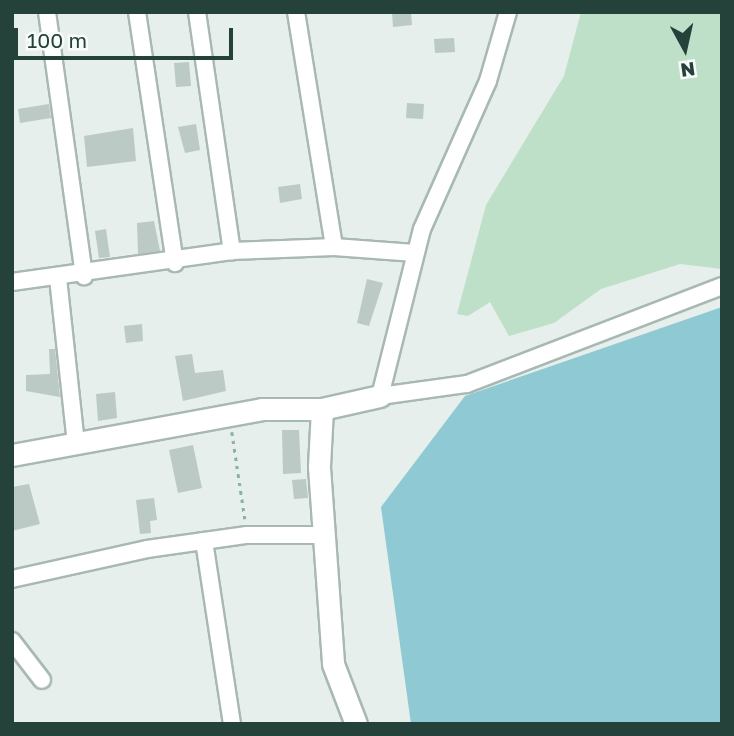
<!DOCTYPE html>
<style>
body{margin:0}
#map{position:relative;width:734px;height:736px;overflow:hidden;background:#e6efeb;font-family:"Golos Text",sans-serif}
div>[style]{position:absolute}
.green>*{inset:0;background:#bfe0c8}
.water>*{inset:0;background:#8ec9d4}
.building>*{inset:0;background:#bbcac4}
.path>*{height:2.5px;margin-top:-1.25px;transform-origin:0;background:repeating-linear-gradient(90deg,#86b3a5 0 3.5px,transparent 0 8.5px)}
.roads{filter:drop-shadow(2px 0 #a8b8b2) drop-shadow(-2px 0 #a8b8b2) drop-shadow(0 2px #a8b8b2) drop-shadow(0 -2px #a8b8b2)}
.minor>*{height:16px;margin:-8px;padding:0 8px;transform-origin:8px;border-radius:8px;background:#fff}
.tertiary>*{height:21px;margin:-10.5px;padding:0 10.5px;transform-origin:10.5px;border-radius:10.5px;background:#fff}
span{translate:-50% -50%;white-space:nowrap;text-align:center;line-height:1.15;-webkit-text-stroke:5px #f7fbf9;paint-order:stroke}
.frame{position:absolute;inset:0;border:14px solid #24423a;pointer-events:none}
.north{position:absolute;left:650px;top:14px;width:70px;height:70px;-webkit-text-stroke:5px #f7fbf9;paint-order:stroke;rotate:172deg;font-size:19px;font-weight:700;line-height:28px;text-align:center;color:#24423a}
.north::after{content:'';display:block;margin:auto;width:24px;height:32px;background:#24423a;clip-path:polygon(50% 0,100% 100%,50% 72%,0 100%)}
.scale{position:absolute;left:14px;top:28px;width:219px;height:32px;box-sizing:border-box;border:4px solid #24423a;border-top:0;padding-left:9px;font-size:21px;line-height:24px;white-space:nowrap;color:#24423a;-webkit-text-stroke:5px #f7fbf9;paint-order:stroke}
</style>
<div id="map">
<div class="green">
<i style="clip-path:polygon(581px 12px,722px 12px,722px 269px,680px 264px,601px 289px,554px 323px,509px 336px,490px 302px,468px 316px,457px 314px,486px 205px,564px 76px)"></i>
</div>
<div class="water">
<i style="clip-path:polygon(722px 307px,722px 724px,411px 724px,381px 507px,465px 396px)"></i>
</div>
<div class="building">
<i style="clip-path:polygon(392px 12px,411px 12px,412px 25px,393px 27px)"></i>
<i style="clip-path:polygon(454px 38px,455px 52px,435px 53px,434px 39px)"></i>
<i style="clip-path:polygon(189px 62px,191px 86px,176px 87px,174px 63px)"></i>
<i style="clip-path:polygon(407px 103px,424px 104px,423px 119px,406px 118px)"></i>
<i style="clip-path:polygon(49px 104px,51px 118px,20px 123px,18px 109px)"></i>
<i style="clip-path:polygon(196px 124px,200px 150px,185px 153px,178px 127px)"></i>
<i style="clip-path:polygon(133px 128px,136px 161px,87px 167px,84px 136px)"></i>
<i style="clip-path:polygon(300px 184px,302px 199px,280px 203px,278px 187px)"></i>
<i style="clip-path:polygon(154px 221px,160px 251px,138px 254px,137px 223px)"></i>
<i style="clip-path:polygon(106px 229px,110px 257px,99px 258px,95px 231px)"></i>
<i style="clip-path:polygon(367px 279px,383px 283px,369px 326px,357px 323px)"></i>
<i style="clip-path:polygon(142px 324px,143px 341px,126px 343px,124px 326px)"></i>
<i style="clip-path:polygon(49px 349px,55px 349px,60px 397px,26px 391px,26px 375px,50px 374px)"></i>
<i style="clip-path:polygon(192px 354px,195px 373px,223px 370px,226px 391px,183px 401px,175px 356px)"></i>
<i style="clip-path:polygon(115px 392px,117px 418px,98px 421px,96px 394px)"></i>
<i style="clip-path:polygon(282px 430px,299px 430px,301px 473px,283px 474px)"></i>
<i style="clip-path:polygon(193px 445px,202px 488px,178px 493px,169px 450px)"></i>
<i style="clip-path:polygon(306px 479px,308px 498px,294px 499px,292px 480px)"></i>
<i style="clip-path:polygon(29px 484px,40px 524px,12px 531px,12px 487px)"></i>
<i style="clip-path:polygon(154px 498px,157px 520px,150px 521px,151px 533px,140px 534px,136px 500px)"></i>
</div>
<div class="path">
<i style="left:232px;top:432px;width:88px;rotate:81.5deg"></i>
</div>
<div class="roads">
<div class="minor">
<i style="left:47px;top:12px;width:267px;rotate:82deg"></i>
<i style="left:137px;top:12px;width:254px;rotate:81.4deg"></i>
<i style="left:197px;top:12px;width:242px;rotate:81.7deg"></i>
<i style="left:296px;top:12px;width:238px;rotate:80.8deg"></i>
<i style="left:508px;top:12px;width:72px;rotate:106.2deg"></i>
<i style="left:488px;top:81px;width:162px;rotate:114deg"></i>
<i style="left:422px;top:229px;width:172px;rotate:104.1deg"></i>
<i style="left:380px;top:396px;width:88px;rotate:-7.9deg"></i>
<i style="left:467px;top:384px;width:273px;rotate:-21deg"></i>
<i style="left:58px;top:278px;width:167px;rotate:83.8deg"></i>
<i style="left:12px;top:282px;width:222px;rotate:-8deg"></i>
<i style="left:232px;top:251px;width:102px;rotate:-2.2deg"></i>
<i style="left:334px;top:247px;width:81px;rotate:4.2deg"></i>
<i style="left:204px;top:541px;width:185px;rotate:81.3deg"></i>
<i style="left:12px;top:579px;width:138px;rotate:-12.5deg"></i>
<i style="left:147px;top:549px;width:101px;rotate:-8deg"></i>
<i style="left:247px;top:535px;width:76px"></i>
<i style="left:12px;top:641px;width:49px;rotate:52.4deg"></i>
</div>
<div class="tertiary">
<i style="left:322px;top:409px;width:59px;rotate:-12.6deg"></i>
<i style="left:12px;top:455px;width:254px;rotate:-10.4deg"></i>
<i style="left:262px;top:409px;width:60px"></i>
<i style="left:322px;top:409px;width:58px;rotate:93deg"></i>
<i style="left:319px;top:467px;width:197px;rotate:85.9deg"></i>
<i style="left:333px;top:664px;width:64px;rotate:69deg"></i>
</div>
</div>
<div class="frame"></div>
<div class="north">N</div>
<div class="scale">100 m</div>
</div>
